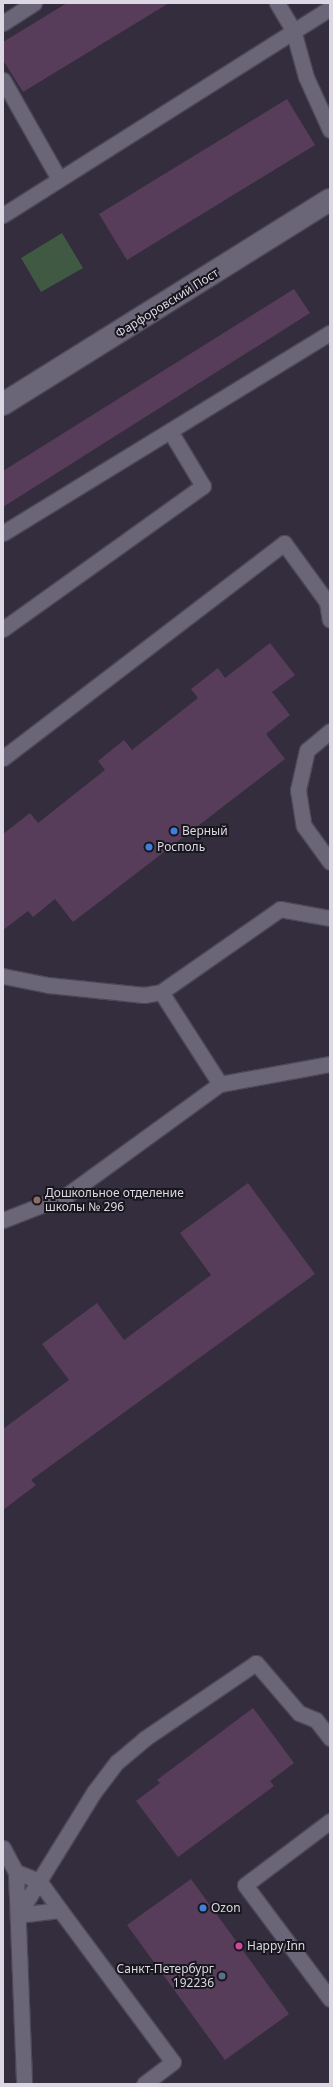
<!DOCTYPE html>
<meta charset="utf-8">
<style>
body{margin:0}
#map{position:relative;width:333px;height:2087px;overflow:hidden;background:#332d3e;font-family:"Noto Sans",sans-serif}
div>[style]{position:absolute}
.green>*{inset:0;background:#3f5942}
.building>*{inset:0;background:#583d5b}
.roads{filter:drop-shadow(1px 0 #4d4856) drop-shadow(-1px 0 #4d4856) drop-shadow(0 1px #4d4856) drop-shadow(0 -1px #4d4856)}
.lane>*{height:15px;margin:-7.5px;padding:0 7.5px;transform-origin:7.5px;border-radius:7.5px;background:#6b6578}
.street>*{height:22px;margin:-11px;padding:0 11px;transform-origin:11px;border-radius:11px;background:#6b6578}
.dots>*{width:11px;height:11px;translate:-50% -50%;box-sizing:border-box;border:2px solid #19171e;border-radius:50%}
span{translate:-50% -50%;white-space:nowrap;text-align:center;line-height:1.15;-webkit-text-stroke:4px #19171e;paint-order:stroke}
.street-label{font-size:12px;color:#dcd8e3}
.poi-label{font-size:12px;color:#dcd8e3}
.left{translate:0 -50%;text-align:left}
.right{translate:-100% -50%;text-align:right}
.frame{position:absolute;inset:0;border:4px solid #dcd8e3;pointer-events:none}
</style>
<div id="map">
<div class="green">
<i style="clip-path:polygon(62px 233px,83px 268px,41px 292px,21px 258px)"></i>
</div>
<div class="building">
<i style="clip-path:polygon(67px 3px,169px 3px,23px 92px,3px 60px,3px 42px)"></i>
<i style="clip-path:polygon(287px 99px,315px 145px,127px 260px,99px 214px)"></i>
<i style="clip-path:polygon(294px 289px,310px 313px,3px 507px,3px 471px)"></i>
<i style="clip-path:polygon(270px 643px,295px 675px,272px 692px,290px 715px,266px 734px,285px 759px,73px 922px,55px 899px,33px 917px,28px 911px,3px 930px,3px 834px,30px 813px,38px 823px,105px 770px,98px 761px,124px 740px,132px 750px,198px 698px,191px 689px,218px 668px,225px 678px)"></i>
<i style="clip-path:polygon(248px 1183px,315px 1274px,31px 1480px,36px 1485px,3px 1510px,3px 1429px,69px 1380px,42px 1344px,97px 1303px,124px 1340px,211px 1275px,180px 1233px)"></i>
<i style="clip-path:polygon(253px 1708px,294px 1763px,270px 1781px,274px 1786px,178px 1857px,136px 1801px,160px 1783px,157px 1780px)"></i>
<i style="clip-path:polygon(191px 1879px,289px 2014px,225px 2060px,127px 1925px)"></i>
</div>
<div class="roads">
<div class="lane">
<i style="left:277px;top:3px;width:31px;rotate:59deg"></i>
<i style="left:293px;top:30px;width:49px;rotate:74.5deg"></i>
<i style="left:306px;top:77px;width:58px;rotate:65.6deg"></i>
<i style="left:3px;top:23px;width:37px;rotate:-33deg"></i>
<i style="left:3px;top:80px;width:114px;rotate:60.5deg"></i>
<i style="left:3px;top:215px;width:387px;rotate:-32.3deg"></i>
<i style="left:3px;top:533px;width:383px;rotate:-31.5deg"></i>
<i style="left:3px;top:629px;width:246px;rotate:-35.6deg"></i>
<i style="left:203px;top:486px;width:64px;rotate:-121deg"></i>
<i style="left:330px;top:731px;width:30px;rotate:140deg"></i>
<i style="left:307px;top:750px;width:41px;rotate:102.7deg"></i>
<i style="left:298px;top:790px;width:36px;rotate:81deg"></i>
<i style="left:304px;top:826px;width:44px;rotate:54.2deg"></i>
<i style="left:3px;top:758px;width:354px;rotate:-37.4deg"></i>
<i style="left:284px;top:543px;width:73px;rotate:53.9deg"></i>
<i style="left:327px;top:602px;width:18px;rotate:81deg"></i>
<i style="left:3px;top:976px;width:46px;rotate:11.3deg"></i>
<i style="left:48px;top:985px;width:97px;rotate:5.9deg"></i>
<i style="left:144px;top:995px;width:17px;rotate:-10deg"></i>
<i style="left:161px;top:992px;width:145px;rotate:-34.9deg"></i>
<i style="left:280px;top:909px;width:51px;rotate:10.2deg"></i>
<i style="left:161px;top:992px;width:109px;rotate:57.3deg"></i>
<i style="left:220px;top:1084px;width:112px;rotate:-10.3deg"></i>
<i style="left:3px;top:1220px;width:69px;rotate:-21.3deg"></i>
<i style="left:67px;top:1195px;width:189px;rotate:-36deg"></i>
<i style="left:330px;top:1821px;width:106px;rotate:143deg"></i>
<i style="left:245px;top:1885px;width:142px;rotate:53.3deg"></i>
<i style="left:3px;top:1848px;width:27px;rotate:62deg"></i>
<i style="left:16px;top:1872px;width:212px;rotate:87.8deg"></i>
<i style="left:16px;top:1872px;width:25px;rotate:21deg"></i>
<i style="left:39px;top:1881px;width:36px;rotate:54deg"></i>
<i style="left:18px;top:1915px;width:145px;rotate:-58.3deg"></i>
<i style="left:94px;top:1792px;width:38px;rotate:-53deg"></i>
<i style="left:117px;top:1762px;width:35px;rotate:-40deg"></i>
<i style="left:144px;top:1739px;width:135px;rotate:-34.2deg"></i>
<i style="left:256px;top:1663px;width:66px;rotate:49.3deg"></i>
<i style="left:299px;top:1713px;width:18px;rotate:22deg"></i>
<i style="left:316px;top:1720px;width:23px;rotate:52deg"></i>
<i style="left:18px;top:1915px;width:42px;rotate:-6.8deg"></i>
<i style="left:60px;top:1910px;width:189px;rotate:53.4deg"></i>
<i style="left:173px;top:2062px;width:36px;rotate:143deg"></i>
</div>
<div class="street">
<i style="left:3px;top:404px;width:385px;rotate:-32deg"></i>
</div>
</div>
<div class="dots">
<i style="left:174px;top:831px;background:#3f7fe0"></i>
<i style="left:149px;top:847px;background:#3f7fe0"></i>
<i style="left:37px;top:1200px;background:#8d6e63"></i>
<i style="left:203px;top:1908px;background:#3f7fe0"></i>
<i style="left:239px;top:1946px;background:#d1479c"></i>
<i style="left:222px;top:1976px;background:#5c6f8a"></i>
</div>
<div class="street-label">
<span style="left:167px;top:303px;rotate:-32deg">Фарфоровский Пост</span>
</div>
<div class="poi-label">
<span class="left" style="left:182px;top:831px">Верный</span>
<span class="left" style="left:157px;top:847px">Росполь</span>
<span class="left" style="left:45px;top:1200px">Дошкольное отделение<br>школы № 296</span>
<span class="left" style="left:211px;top:1908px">Ozon</span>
<span class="left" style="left:247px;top:1946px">Happy Inn</span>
<span class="right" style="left:214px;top:1976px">Санкт-Петербург<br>192236</span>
</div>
<div class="frame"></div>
</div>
